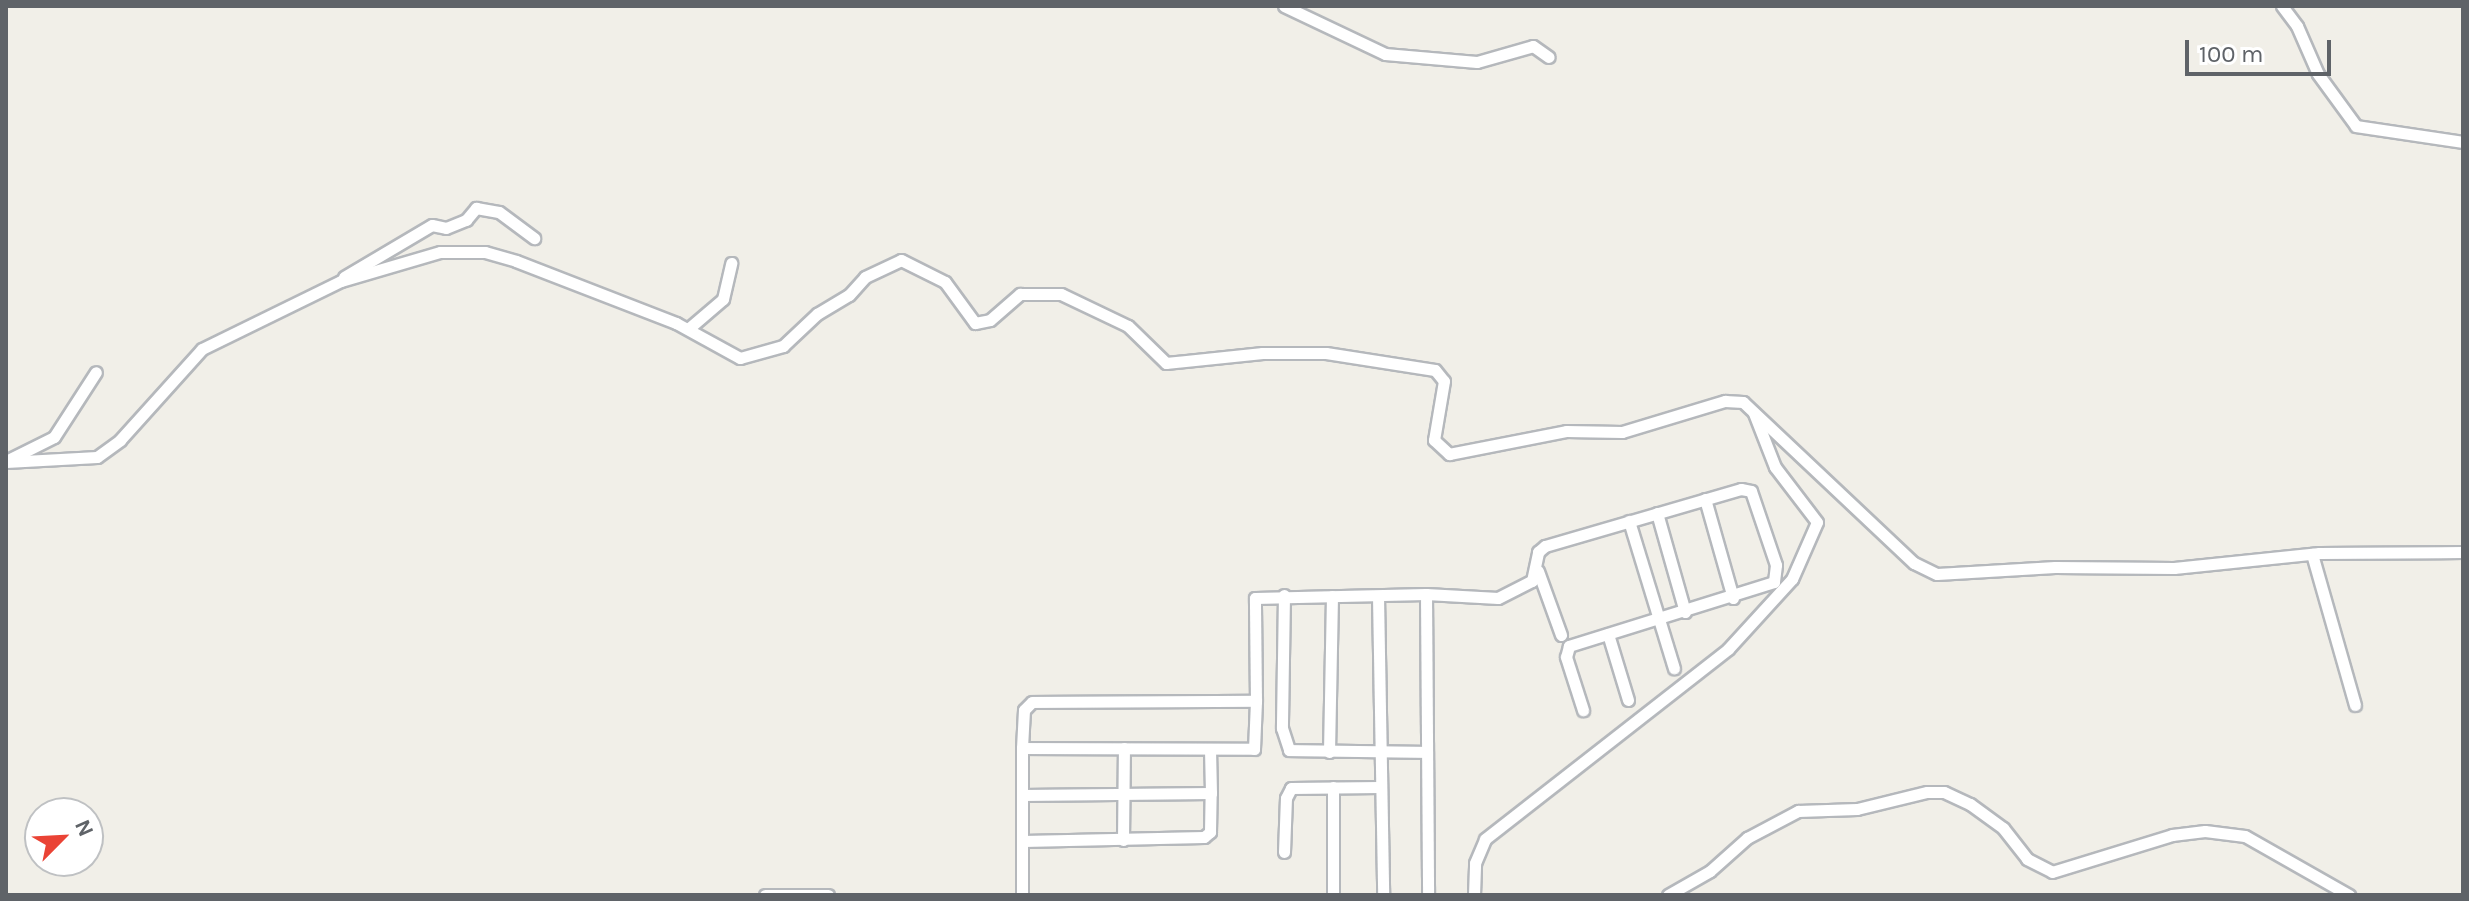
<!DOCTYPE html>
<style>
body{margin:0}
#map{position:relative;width:2469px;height:901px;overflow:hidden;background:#f1efe8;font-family:Karla,sans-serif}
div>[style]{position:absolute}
.roads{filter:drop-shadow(2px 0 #b5b8bc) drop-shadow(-2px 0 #b5b8bc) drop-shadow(0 2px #b5b8bc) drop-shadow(0 -2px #b5b8bc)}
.street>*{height:11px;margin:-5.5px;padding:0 5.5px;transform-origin:5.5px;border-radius:5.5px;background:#fff}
span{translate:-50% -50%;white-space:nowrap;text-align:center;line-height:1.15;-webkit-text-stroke:7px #fff;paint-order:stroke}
.frame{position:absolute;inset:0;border:8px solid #5f6368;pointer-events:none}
.north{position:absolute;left:24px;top:797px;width:80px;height:80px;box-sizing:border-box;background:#fff;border:2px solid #bfc1c3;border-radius:50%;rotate:66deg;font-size:22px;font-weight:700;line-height:32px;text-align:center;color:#5f6368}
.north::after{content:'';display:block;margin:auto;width:28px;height:36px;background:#ea4335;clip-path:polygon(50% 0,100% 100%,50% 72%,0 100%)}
.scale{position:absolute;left:2185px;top:40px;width:146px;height:36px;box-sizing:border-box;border:4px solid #5f6368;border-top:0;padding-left:10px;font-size:24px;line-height:28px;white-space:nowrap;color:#5f6368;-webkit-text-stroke:6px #fff;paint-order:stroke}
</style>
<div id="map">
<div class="roads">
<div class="street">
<i style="left:1284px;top:6px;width:112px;rotate:25.4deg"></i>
<i style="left:1385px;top:54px;width:92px;rotate:5deg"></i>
<i style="left:1477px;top:62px;width:58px;rotate:-15.9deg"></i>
<i style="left:1533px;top:46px;width:19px;rotate:35deg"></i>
<i style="left:2282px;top:6px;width:25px;rotate:53deg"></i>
<i style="left:2297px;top:26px;width:52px;rotate:66.4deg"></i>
<i style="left:2318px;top:74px;width:64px;rotate:53.8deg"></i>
<i style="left:2356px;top:126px;width:108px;rotate:8.5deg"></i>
<i style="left:344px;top:277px;width:102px;rotate:-30.6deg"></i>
<i style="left:432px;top:225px;width:14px;rotate:12deg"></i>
<i style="left:446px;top:228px;width:22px;rotate:-22deg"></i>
<i style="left:466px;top:220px;width:16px;rotate:-50deg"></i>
<i style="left:476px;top:208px;width:23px;rotate:10deg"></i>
<i style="left:499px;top:212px;width:44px;rotate:36.6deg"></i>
<i style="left:688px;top:329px;width:46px;rotate:-40.6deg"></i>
<i style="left:723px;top:299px;width:37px;rotate:-77deg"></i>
<i style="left:10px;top:459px;width:49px;rotate:-26.6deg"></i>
<i style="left:54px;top:437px;width:77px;rotate:-57.1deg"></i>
<i style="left:6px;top:462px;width:91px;rotate:-3.1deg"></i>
<i style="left:97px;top:457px;width:29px;rotate:-36deg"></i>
<i style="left:120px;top:440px;width:122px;rotate:-48deg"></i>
<i style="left:202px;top:349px;width:155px;rotate:-26.1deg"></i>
<i style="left:341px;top:281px;width:103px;rotate:-16.3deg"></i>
<i style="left:440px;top:252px;width:45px"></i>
<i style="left:485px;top:252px;width:32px;rotate:16deg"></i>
<i style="left:516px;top:261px;width:172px;rotate:21.2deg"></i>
<i style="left:676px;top:323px;width:73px;rotate:28.7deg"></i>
<i style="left:740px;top:358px;width:45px;rotate:-15.6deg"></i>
<i style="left:783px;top:346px;width:47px;rotate:-43.3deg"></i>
<i style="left:817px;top:314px;width:37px;rotate:-31deg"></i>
<i style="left:849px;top:295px;width:24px;rotate:-48deg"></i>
<i style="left:865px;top:277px;width:40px;rotate:-25deg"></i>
<i style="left:901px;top:260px;width:49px;rotate:26.6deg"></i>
<i style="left:945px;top:282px;width:51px;rotate:53.8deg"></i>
<i style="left:975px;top:323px;width:15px;rotate:-11deg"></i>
<i style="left:990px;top:320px;width:40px;rotate:-41deg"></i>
<i style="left:1020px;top:294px;width:41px"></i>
<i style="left:1061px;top:294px;width:74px;rotate:25.5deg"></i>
<i style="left:1128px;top:326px;width:53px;rotate:44.2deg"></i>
<i style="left:1166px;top:363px;width:97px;rotate:-5.9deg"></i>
<i style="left:1262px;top:353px;width:64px"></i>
<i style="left:1326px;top:353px;width:110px;rotate:8.9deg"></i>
<i style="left:1435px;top:370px;width:14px;rotate:51deg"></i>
<i style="left:1444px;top:381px;width:60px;rotate:99.6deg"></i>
<i style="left:1434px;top:440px;width:21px;rotate:43deg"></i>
<i style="left:1449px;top:454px;width:119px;rotate:-11.1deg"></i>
<i style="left:1566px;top:431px;width:56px;rotate:1deg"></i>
<i style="left:1622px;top:432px;width:108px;rotate:-16.8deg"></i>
<i style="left:1725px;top:401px;width:18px;rotate:3deg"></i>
<i style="left:1743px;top:402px;width:235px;rotate:43.3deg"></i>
<i style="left:1914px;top:563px;width:25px;rotate:26deg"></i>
<i style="left:1937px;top:574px;width:118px;rotate:-3.4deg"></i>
<i style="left:2055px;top:567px;width:119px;rotate:0.5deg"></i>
<i style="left:2174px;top:568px;width:146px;rotate:-5.9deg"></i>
<i style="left:2319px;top:553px;width:144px;rotate:-0.4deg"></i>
<i style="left:1705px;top:499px;width:103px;rotate:74.2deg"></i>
<i style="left:1657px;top:513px;width:103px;rotate:74.2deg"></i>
<i style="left:1629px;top:521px;width:154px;rotate:73deg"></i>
<i style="left:2312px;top:554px;width:157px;rotate:74.1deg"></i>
<i style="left:1538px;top:571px;width:68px;rotate:70.2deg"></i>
<i style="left:1426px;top:594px;width:301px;rotate:89.6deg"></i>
<i style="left:1284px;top:595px;width:133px;rotate:90.9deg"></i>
<i style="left:1282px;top:728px;width:23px;rotate:72deg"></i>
<i style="left:1289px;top:750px;width:138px;rotate:0.8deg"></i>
<i style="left:1378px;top:596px;width:299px;rotate:89deg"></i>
<i style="left:1608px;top:634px;width:69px;rotate:73.1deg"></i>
<i style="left:1022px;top:748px;width:38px;rotate:-87deg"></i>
<i style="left:1024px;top:710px;width:11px;rotate:-45deg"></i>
<i style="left:1032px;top:702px;width:224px;rotate:-0.3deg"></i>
<i style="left:1256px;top:701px;width:103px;rotate:-90.6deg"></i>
<i style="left:1255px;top:598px;width:171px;rotate:-1.3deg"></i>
<i style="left:1426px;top:594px;width:72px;rotate:3.2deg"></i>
<i style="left:1498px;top:598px;width:38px;rotate:-27deg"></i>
<i style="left:1532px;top:581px;width:30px;rotate:-78deg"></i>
<i style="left:1538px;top:552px;width:9px;rotate:-41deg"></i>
<i style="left:1545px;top:546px;width:204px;rotate:-16.2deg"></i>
<i style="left:1741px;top:489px;width:10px;rotate:11deg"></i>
<i style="left:1751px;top:491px;width:78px;rotate:71.3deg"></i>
<i style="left:1776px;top:565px;width:17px;rotate:97deg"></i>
<i style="left:1774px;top:582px;width:215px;rotate:162.7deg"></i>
<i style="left:1569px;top:646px;width:11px;rotate:105deg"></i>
<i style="left:1566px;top:657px;width:56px;rotate:72.2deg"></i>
<i style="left:1329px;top:752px;width:156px;rotate:-88.9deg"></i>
<i style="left:1333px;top:787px;width:108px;rotate:90deg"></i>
<i style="left:1023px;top:795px;width:188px;rotate:-0.6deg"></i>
<i style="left:1211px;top:793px;width:44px;rotate:-91.3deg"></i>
<i style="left:1123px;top:840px;width:92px;rotate:-89.4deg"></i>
<i style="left:1023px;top:841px;width:181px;rotate:-1.3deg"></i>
<i style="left:1204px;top:837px;width:8px;rotate:-40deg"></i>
<i style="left:1210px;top:832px;width:39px;rotate:-89deg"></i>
<i style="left:1284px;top:852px;width:54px;rotate:-87.9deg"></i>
<i style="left:1286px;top:798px;width:11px;rotate:-63deg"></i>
<i style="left:1291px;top:788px;width:89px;rotate:-0.6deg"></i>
<i style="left:765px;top:895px;width:63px"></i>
<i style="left:1022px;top:895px;width:147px;rotate:-90deg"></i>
<i style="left:1022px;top:748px;width:232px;rotate:0.2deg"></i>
<i style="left:1254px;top:749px;width:48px;rotate:-87.6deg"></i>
<i style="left:1474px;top:895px;width:32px;rotate:-88deg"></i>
<i style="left:1475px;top:863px;width:26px;rotate:-67deg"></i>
<i style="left:1485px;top:839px;width:308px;rotate:-38deg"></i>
<i style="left:1728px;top:649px;width:95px;rotate:-47.6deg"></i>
<i style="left:1792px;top:579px;width:62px;rotate:-66.3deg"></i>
<i style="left:1817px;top:522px;width:69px;rotate:-127.4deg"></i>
<i style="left:1775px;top:467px;width:58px;rotate:-111.3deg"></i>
<i style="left:1668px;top:895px;width:48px;rotate:-29.7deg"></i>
<i style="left:1710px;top:871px;width:50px;rotate:-41.7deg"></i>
<i style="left:1747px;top:838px;width:58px;rotate:-27.9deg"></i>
<i style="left:1798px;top:811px;width:59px;rotate:-1.9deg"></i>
<i style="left:1857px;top:809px;width:72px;rotate:-13.7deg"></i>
<i style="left:1927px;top:792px;width:17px"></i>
<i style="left:1944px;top:792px;width:29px;rotate:25deg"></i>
<i style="left:1970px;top:804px;width:41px;rotate:36deg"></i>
<i style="left:2003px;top:828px;width:39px;rotate:52deg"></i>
<i style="left:2027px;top:859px;width:28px;rotate:27deg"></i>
<i style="left:2052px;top:872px;width:126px;rotate:-17.1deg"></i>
<i style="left:2172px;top:835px;width:33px;rotate:-7deg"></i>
<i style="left:2205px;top:831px;width:40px;rotate:7.1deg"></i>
<i style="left:2245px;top:836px;width:120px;rotate:29.6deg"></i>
</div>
</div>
<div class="frame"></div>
<div class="north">N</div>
<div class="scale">100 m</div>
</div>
